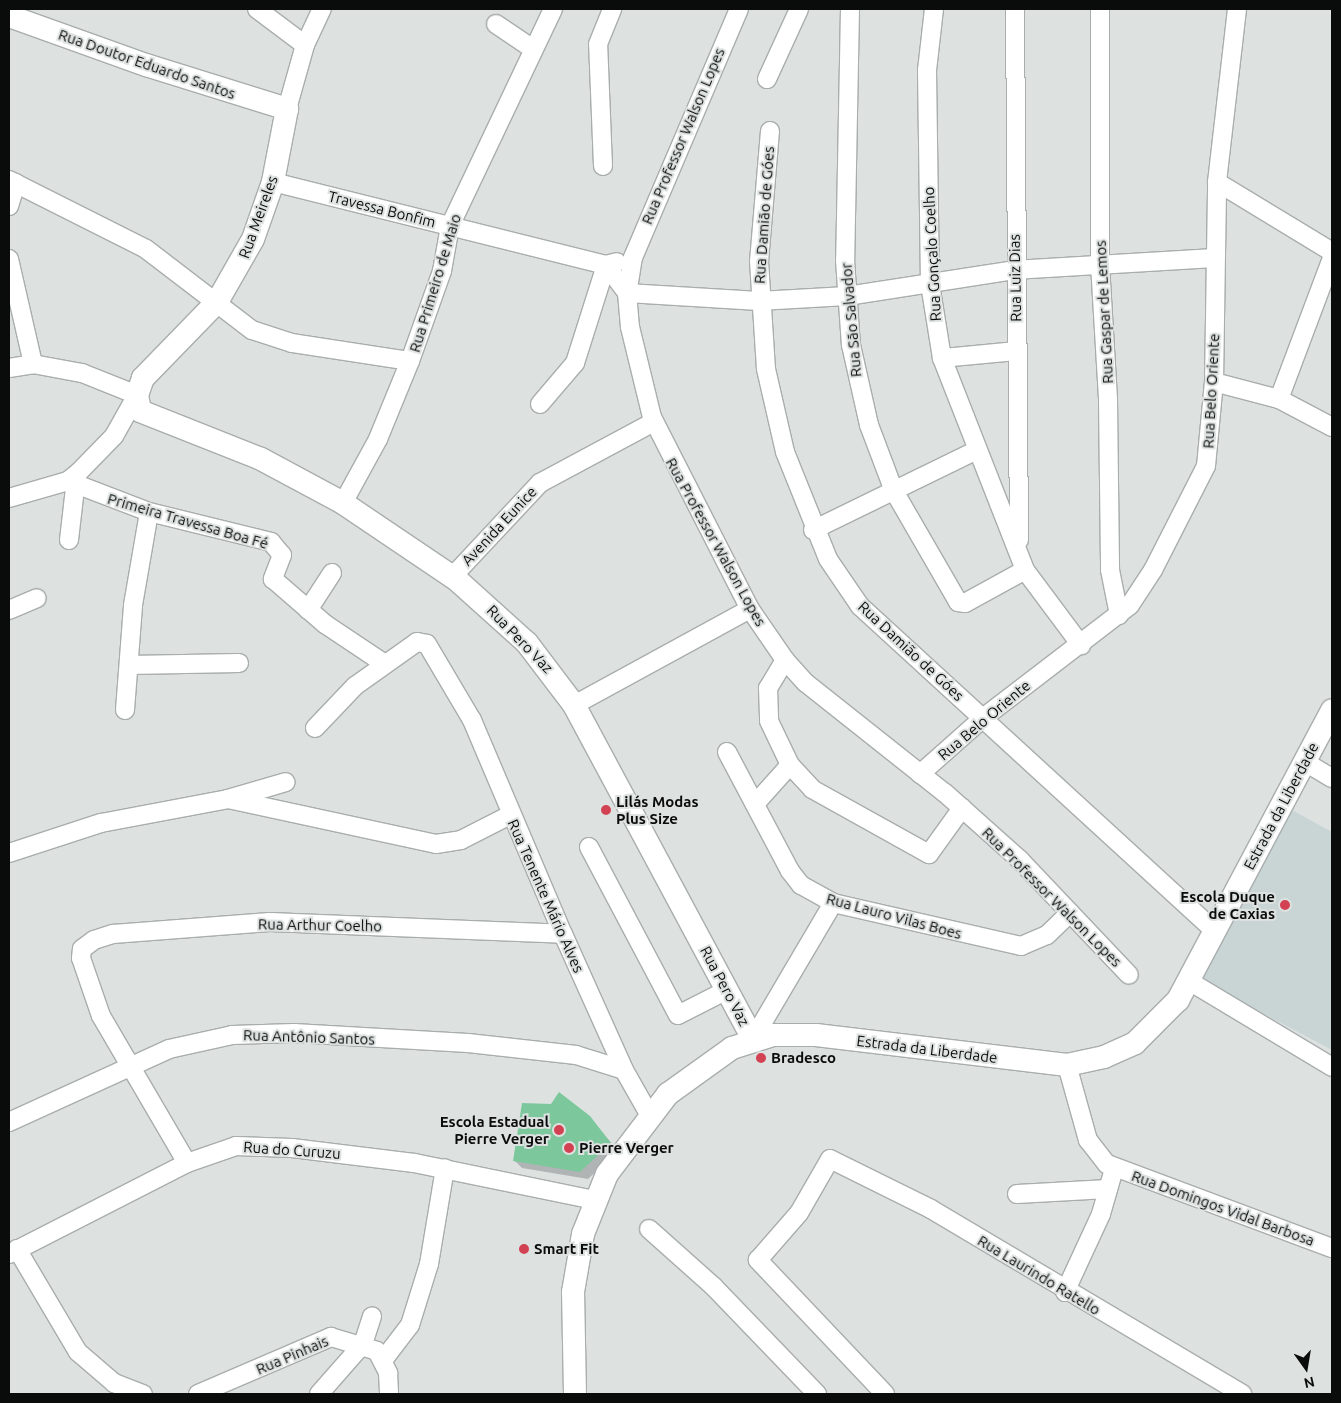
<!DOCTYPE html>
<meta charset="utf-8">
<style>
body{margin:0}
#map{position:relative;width:1341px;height:1403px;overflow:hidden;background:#dde2e1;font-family:Ubuntu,sans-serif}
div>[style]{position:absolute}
.built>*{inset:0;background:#c8d5d4}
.shadow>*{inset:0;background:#0003}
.building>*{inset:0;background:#7cc89c}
.roads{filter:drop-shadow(1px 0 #a9adad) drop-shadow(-1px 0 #a9adad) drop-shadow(0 1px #a9adad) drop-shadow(0 -1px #a9adad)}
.minor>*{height:18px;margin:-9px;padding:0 9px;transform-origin:9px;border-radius:9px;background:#fff}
.major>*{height:22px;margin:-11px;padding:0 11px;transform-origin:11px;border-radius:11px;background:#fff}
.dots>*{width:14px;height:14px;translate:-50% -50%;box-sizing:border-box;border:2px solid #dde2e1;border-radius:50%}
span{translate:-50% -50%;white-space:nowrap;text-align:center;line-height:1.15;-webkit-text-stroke:4px #dde2e1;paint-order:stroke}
.street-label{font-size:15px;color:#0a0c0c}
.poi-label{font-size:15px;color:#0a0c0c;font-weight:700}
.left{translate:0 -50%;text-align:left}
.right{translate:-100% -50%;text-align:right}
.frame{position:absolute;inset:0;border:10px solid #0a0c0c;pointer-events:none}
.north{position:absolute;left:1281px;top:1343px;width:50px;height:50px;-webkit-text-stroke:4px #dde2e1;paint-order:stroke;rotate:167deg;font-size:14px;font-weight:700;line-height:20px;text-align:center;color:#0a0c0c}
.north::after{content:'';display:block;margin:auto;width:18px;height:22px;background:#0a0c0c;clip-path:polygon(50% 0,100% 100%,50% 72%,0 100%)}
</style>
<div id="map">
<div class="built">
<i style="clip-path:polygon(1290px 809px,1332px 832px,1332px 1050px,1198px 979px)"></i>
</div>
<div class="shadow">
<i style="clip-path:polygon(597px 1126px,618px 1151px,588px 1179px,522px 1168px,514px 1160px)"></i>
</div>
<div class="building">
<i style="clip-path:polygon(559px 1092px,590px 1116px,611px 1143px,580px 1172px,513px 1161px,522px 1103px,551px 1104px)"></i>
</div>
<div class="roads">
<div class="minor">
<i style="left:257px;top:9px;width:60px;rotate:36.9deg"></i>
<i style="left:739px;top:9px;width:270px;rotate:113.1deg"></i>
<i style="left:633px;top:257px;width:36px;rotate:99deg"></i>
<i style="left:627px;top:293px;width:34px;rotate:85deg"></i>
<i style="left:630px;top:327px;width:93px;rotate:76.3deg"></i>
<i style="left:652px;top:417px;width:216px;rotate:63deg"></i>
<i style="left:750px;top:609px;width:62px;rotate:55.5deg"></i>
<i style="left:785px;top:660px;width:31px;rotate:48deg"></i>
<i style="left:806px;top:683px;width:177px;rotate:38.4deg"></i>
<i style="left:945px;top:793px;width:101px;rotate:41.8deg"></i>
<i style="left:1020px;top:860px;width:158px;rotate:46.5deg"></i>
<i style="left:850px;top:9px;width:251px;rotate:91.1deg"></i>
<i style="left:845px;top:260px;width:85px;rotate:86deg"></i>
<i style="left:851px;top:345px;width:82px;rotate:77.3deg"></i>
<i style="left:869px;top:425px;width:71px;rotate:69.3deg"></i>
<i style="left:894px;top:491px;width:128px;rotate:60deg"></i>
<i style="left:958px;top:602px;width:7px;rotate:8deg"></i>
<i style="left:965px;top:603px;width:68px;rotate:-28.8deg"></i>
<i style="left:934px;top:9px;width:61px;rotate:96.5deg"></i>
<i style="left:927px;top:70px;width:214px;rotate:89.2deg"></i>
<i style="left:930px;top:284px;width:75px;rotate:80.8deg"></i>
<i style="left:942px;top:358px;width:228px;rotate:68.6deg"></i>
<i style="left:1025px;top:570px;width:94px;rotate:53.3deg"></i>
<i style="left:1015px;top:9px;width:531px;rotate:89.57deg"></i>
<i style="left:1100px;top:9px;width:255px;rotate:90deg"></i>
<i style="left:1100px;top:264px;width:136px;rotate:86.6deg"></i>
<i style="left:1108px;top:400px;width:170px;rotate:89.3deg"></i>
<i style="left:1110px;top:570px;width:46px;rotate:78.7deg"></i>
<i style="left:496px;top:24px;width:45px;rotate:34deg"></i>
<i style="left:767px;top:79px;width:77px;rotate:-65.4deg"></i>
<i style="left:287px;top:109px;width:66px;rotate:-74.3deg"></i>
<i style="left:305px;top:45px;width:40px;rotate:-65deg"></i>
<i style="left:770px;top:131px;width:130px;rotate:94.8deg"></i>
<i style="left:759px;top:261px;width:108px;rotate:86.3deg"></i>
<i style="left:766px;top:369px;width:85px;rotate:77.1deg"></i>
<i style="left:785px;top:452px;width:115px;rotate:68.1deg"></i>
<i style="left:828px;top:559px;width:57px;rotate:55.8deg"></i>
<i style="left:860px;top:606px;width:481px;rotate:42.5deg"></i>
<i style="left:603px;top:166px;width:122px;rotate:-92.3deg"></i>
<i style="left:598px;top:44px;width:38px;rotate:-68deg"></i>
<i style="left:9px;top:180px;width:153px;rotate:26.7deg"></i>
<i style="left:146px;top:249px;width:133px;rotate:37.4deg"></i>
<i style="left:252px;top:330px;width:42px;rotate:18deg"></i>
<i style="left:292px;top:343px;width:119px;rotate:8.7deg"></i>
<i style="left:273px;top:182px;width:343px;rotate:14deg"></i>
<i style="left:606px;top:265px;width:11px;rotate:-15deg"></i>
<i style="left:1217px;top:182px;width:135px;rotate:31.3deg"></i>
<i style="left:9px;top:206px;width:24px;rotate:-73deg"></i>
<i style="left:9px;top:259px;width:108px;rotate:77.1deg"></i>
<i style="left:606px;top:265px;width:35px;rotate:53deg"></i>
<i style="left:627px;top:293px;width:132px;rotate:3.5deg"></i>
<i style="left:759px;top:301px;width:88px;rotate:-3.3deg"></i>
<i style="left:847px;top:296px;width:169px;rotate:-8.8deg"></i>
<i style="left:1014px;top:270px;width:200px;rotate:-3.4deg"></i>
<i style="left:942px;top:358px;width:74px;rotate:-5.4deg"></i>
<i style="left:9px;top:368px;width:24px;rotate:-9deg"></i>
<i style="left:33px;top:364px;width:50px;rotate:10.4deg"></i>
<i style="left:82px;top:373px;width:59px;rotate:21.8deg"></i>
<i style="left:137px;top:395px;width:47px;rotate:119.3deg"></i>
<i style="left:114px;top:436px;width:50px;rotate:134.2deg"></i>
<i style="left:79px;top:472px;width:14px;rotate:141deg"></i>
<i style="left:68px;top:481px;width:61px;rotate:163.9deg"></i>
<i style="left:1214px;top:382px;width:67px;rotate:14.7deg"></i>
<i style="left:1279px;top:399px;width:60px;rotate:27.8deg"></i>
<i style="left:1279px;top:399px;width:151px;rotate:-69.4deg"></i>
<i style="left:540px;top:404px;width:54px;rotate:-49.5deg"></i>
<i style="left:575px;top:363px;width:103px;rotate:-72.4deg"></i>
<i style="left:68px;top:481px;width:87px;rotate:20.9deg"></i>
<i style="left:149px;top:512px;width:126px;rotate:13.8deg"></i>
<i style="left:271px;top:542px;width:17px;rotate:50deg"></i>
<i style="left:282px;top:555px;width:26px;rotate:111deg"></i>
<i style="left:273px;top:579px;width:69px;rotate:40.9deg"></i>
<i style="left:325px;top:624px;width:72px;rotate:33.7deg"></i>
<i style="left:343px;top:503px;width:73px;rotate:-61.3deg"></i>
<i style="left:378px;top:439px;width:84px;rotate:-67.7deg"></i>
<i style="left:410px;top:361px;width:96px;rotate:-70.4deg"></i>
<i style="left:442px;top:271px;width:46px;rotate:-79.9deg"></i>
<i style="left:450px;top:226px;width:240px;rotate:-64.6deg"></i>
<i style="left:813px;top:530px;width:182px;rotate:-26deg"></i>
<i style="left:69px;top:540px;width:52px;rotate:-83.4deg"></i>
<i style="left:452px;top:577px;width:129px;rotate:-46.9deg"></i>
<i style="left:540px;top:483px;width:129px;rotate:-28.2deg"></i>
<i style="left:9px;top:610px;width:30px;rotate:-23deg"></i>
<i style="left:308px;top:610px;width:44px;rotate:-57deg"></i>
<i style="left:785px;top:660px;width:33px;rotate:121deg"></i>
<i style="left:768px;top:688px;width:33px;rotate:88deg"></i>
<i style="left:769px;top:721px;width:49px;rotate:64.5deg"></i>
<i style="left:790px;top:765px;width:33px;rotate:47deg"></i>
<i style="left:812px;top:789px;width:134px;rotate:29.1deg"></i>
<i style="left:929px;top:854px;width:57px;rotate:-54.3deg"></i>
<i style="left:129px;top:665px;width:110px;rotate:-1deg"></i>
<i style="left:574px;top:705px;width:200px;rotate:-28.6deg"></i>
<i style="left:125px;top:710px;width:105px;rotate:-85.6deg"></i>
<i style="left:133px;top:605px;width:94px;rotate:-80.2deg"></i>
<i style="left:315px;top:728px;width:58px;rotate:-46.4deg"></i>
<i style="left:355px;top:686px;width:76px;rotate:-35.4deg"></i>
<i style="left:417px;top:642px;width:10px;rotate:11deg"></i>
<i style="left:427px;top:644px;width:88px;rotate:59.4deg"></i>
<i style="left:472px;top:720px;width:233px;rotate:67deg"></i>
<i style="left:563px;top:934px;width:149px;rotate:65.8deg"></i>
<i style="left:624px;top:1070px;width:51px;rotate:60.4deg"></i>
<i style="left:727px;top:752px;width:135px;rotate:62.1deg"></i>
<i style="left:790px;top:871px;width:18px;rotate:52deg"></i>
<i style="left:801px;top:885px;width:37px;rotate:29deg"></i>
<i style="left:833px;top:903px;width:193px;rotate:12.9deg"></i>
<i style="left:1021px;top:946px;width:28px;rotate:-23deg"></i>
<i style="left:1047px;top:935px;width:32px;rotate:-44deg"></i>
<i style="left:1305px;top:762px;width:31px;rotate:31deg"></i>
<i style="left:920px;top:774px;width:84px;rotate:-41.6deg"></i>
<i style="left:983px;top:718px;width:185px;rotate:-37.5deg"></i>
<i style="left:1130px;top:605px;width:42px;rotate:-56.7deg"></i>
<i style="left:1153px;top:570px;width:117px;rotate:-63deg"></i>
<i style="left:1206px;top:466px;width:84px;rotate:-84.6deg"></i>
<i style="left:1214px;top:382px;width:200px;rotate:-89.1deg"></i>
<i style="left:1217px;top:182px;width:174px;rotate:-83.4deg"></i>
<i style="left:228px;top:799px;width:213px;rotate:12.2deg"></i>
<i style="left:436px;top:844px;width:25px;rotate:-9deg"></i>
<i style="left:461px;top:840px;width:55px;rotate:-27deg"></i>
<i style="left:755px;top:804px;width:52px;rotate:-48.1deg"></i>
<i style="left:589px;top:847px;width:190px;rotate:62.1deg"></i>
<i style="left:678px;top:1015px;width:55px;rotate:-27deg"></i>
<i style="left:9px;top:853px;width:97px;rotate:-18.1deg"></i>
<i style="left:101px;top:823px;width:129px;rotate:-10.7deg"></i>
<i style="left:228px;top:799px;width:60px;rotate:-16.3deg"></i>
<i style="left:1189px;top:981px;width:167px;rotate:31deg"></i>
<i style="left:753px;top:1039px;width:158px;rotate:-59.5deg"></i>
<i style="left:1067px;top:1065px;width:78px;rotate:74.4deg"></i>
<i style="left:1088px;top:1140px;width:31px;rotate:52deg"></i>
<i style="left:1107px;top:1164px;width:240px;rotate:20.5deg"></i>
<i style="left:9px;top:1122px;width:176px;rotate:-24.5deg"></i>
<i style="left:169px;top:1049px;width:65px;rotate:-12.5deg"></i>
<i style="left:232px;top:1035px;width:62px;rotate:-1.8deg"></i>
<i style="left:294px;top:1033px;width:174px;rotate:3.3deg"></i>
<i style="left:468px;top:1043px;width:109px;rotate:6.3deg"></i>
<i style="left:576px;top:1055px;width:50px;rotate:17.4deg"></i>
<i style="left:187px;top:1163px;width:170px;rotate:-120.3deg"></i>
<i style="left:101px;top:1016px;width:61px;rotate:-109deg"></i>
<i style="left:81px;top:958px;width:9px;rotate:-84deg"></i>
<i style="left:82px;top:949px;width:15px;rotate:-37deg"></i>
<i style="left:94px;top:940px;width:20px;rotate:-18deg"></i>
<i style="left:113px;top:934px;width:157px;rotate:-4.4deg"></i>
<i style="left:270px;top:922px;width:293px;rotate:2.3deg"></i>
<i style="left:1017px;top:1194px;width:91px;rotate:-3.1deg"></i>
<i style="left:649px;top:1229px;width:86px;rotate:41.7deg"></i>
<i style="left:713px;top:1286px;width:150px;rotate:46.1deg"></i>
<i style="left:17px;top:1249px;width:120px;rotate:59.4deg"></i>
<i style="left:78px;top:1352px;width:48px;rotate:40.7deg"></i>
<i style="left:114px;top:1383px;width:31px;rotate:21deg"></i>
<i style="left:9px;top:1254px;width:200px;rotate:-27.1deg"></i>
<i style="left:187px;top:1163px;width:52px;rotate:-19.1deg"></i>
<i style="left:236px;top:1146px;width:56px;rotate:2deg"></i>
<i style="left:292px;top:1148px;width:123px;rotate:7deg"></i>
<i style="left:414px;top:1163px;width:185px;rotate:11.6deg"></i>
<i style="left:1065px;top:1292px;width:86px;rotate:-65.2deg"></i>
<i style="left:1101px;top:1214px;width:47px;rotate:-73.9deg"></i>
<i style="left:384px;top:1359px;width:43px;rotate:-52.6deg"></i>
<i style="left:410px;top:1325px;width:64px;rotate:-72.7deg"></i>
<i style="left:429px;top:1264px;width:97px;rotate:-80.5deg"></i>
<i style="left:198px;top:1394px;width:145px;rotate:-23.2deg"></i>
<i style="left:331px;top:1337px;width:48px;rotate:16.9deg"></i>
<i style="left:377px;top:1351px;width:25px;rotate:63deg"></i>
<i style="left:388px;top:1373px;width:21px;rotate:87deg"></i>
<i style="left:319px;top:1394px;width:67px;rotate:-48.7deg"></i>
<i style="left:363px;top:1344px;width:29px;rotate:-72deg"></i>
<i style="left:885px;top:1394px;width:185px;rotate:-133.5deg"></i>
<i style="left:758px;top:1260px;width:62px;rotate:-48.9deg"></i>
<i style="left:799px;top:1213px;width:62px;rotate:-60.1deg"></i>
<i style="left:830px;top:1159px;width:113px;rotate:26.3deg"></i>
<i style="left:931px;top:1209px;width:362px;rotate:30.7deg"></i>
</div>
<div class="major">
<i style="left:9px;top:16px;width:145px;rotate:19.7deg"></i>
<i style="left:146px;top:65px;width:148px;rotate:17.3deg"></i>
<i style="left:287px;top:109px;width:74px;rotate:100.9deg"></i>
<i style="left:273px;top:182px;width:60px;rotate:109.3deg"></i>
<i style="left:253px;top:239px;width:73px;rotate:119.7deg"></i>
<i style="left:217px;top:302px;width:106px;rotate:134.2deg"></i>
<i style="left:143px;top:378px;width:18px;rotate:109deg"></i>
<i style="left:137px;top:395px;width:16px;rotate:79deg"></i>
<i style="left:140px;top:411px;width:130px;rotate:21.6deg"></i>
<i style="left:261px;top:459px;width:93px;rotate:28.2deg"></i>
<i style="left:343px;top:503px;width:138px;rotate:34deg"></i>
<i style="left:457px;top:580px;width:94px;rotate:42deg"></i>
<i style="left:527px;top:643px;width:78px;rotate:52.8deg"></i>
<i style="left:574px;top:705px;width:379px;rotate:61.8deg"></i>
<i style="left:575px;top:1394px;width:102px;rotate:-91.1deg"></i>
<i style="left:573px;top:1292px;width:59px;rotate:-80.2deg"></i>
<i style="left:583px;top:1234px;width:65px;rotate:-68.2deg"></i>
<i style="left:607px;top:1174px;width:101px;rotate:-52.7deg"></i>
<i style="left:668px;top:1094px;width:79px;rotate:-35.7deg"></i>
<i style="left:732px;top:1048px;width:43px;rotate:-17.6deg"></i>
<i style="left:773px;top:1035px;width:43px"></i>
<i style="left:816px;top:1035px;width:253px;rotate:6.8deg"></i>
<i style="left:1067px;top:1065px;width:38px;rotate:-12deg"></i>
<i style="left:1104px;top:1057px;width:34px;rotate:-24deg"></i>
<i style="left:1135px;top:1043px;width:61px;rotate:-45deg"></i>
<i style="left:1178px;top:1000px;width:328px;rotate:-62deg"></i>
</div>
</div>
<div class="dots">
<i style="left:606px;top:810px;background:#d34252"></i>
<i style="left:1285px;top:905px;background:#d34252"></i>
<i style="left:761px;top:1058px;background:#d34252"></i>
<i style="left:559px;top:1130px;background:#d34252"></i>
<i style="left:569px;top:1148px;background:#d34252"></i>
<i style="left:524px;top:1249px;background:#d34252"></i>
</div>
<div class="street-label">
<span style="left:147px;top:64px;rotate:19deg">Rua Doutor Eduardo Santos</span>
<span style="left:683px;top:136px;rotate:-67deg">Rua Professor Walson Lopes</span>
<span style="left:382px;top:209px;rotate:14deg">Travessa Bonfim</span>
<span style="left:764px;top:215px;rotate:-86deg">Rua Damião de Góes</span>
<span style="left:258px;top:217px;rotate:-70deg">Rua Meireles</span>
<span style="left:932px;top:254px;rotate:-93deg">Rua Gonçalo Coelho</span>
<span style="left:1015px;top:278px;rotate:-91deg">Rua Luiz Dias</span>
<span style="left:435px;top:283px;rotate:-73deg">Rua Primeiro de Maio</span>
<span style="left:1104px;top:312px;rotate:-93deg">Rua Gaspar de Lemos</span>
<span style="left:851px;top:320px;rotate:-95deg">Rua São Salvador</span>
<span style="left:1211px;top:391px;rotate:-87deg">Rua Belo Oriente</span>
<span style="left:188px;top:521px;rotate:16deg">Primeira Travessa Boa Fé</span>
<span style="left:499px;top:526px;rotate:-47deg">Avenida Eunice</span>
<span style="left:716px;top:542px;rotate:61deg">Rua Professor Walson Lopes</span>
<span style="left:520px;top:639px;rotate:46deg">Rua Pero Vaz</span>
<span style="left:911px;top:651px;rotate:43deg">Rua Damião de Góes</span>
<span style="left:984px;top:720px;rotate:-40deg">Rua Belo Oriente</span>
<span style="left:1281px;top:806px;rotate:-62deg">Estrada da Liberdade</span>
<span style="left:546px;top:896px;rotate:66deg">Rua Tenente Mário Alves</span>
<span style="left:1052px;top:897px;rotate:45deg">Rua Professor Walson Lopes</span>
<span style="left:894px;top:916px;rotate:15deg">Rua Lauro Vilas Boes</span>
<span style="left:320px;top:925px;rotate:1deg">Rua Arthur Coelho</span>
<span style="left:725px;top:986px;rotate:62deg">Rua Pero Vaz</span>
<span style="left:309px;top:1037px;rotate:2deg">Rua Antônio Santos</span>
<span style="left:927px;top:1049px;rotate:7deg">Estrada da Liberdade</span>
<span style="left:292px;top:1150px;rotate:4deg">Rua do Curuzu</span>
<span style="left:1223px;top:1208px;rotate:20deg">Rua Domingos Vidal Barbosa</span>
<span style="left:1039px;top:1275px;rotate:31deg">Rua Laurindo Ratello</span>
<span style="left:292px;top:1355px;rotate:-23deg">Rua Pinhais</span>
</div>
<div class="poi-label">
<span class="left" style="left:616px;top:810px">Lilás Modas<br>Plus Size</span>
<span class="right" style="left:1275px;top:905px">Escola Duque<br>de Caxias</span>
<span class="left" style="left:771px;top:1058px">Bradesco</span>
<span class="right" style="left:549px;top:1130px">Escola Estadual<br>Pierre Verger</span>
<span class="left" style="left:579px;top:1148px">Pierre Verger</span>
<span class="left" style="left:534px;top:1249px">Smart Fit</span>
</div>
<div class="frame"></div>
<div class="north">N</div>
</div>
